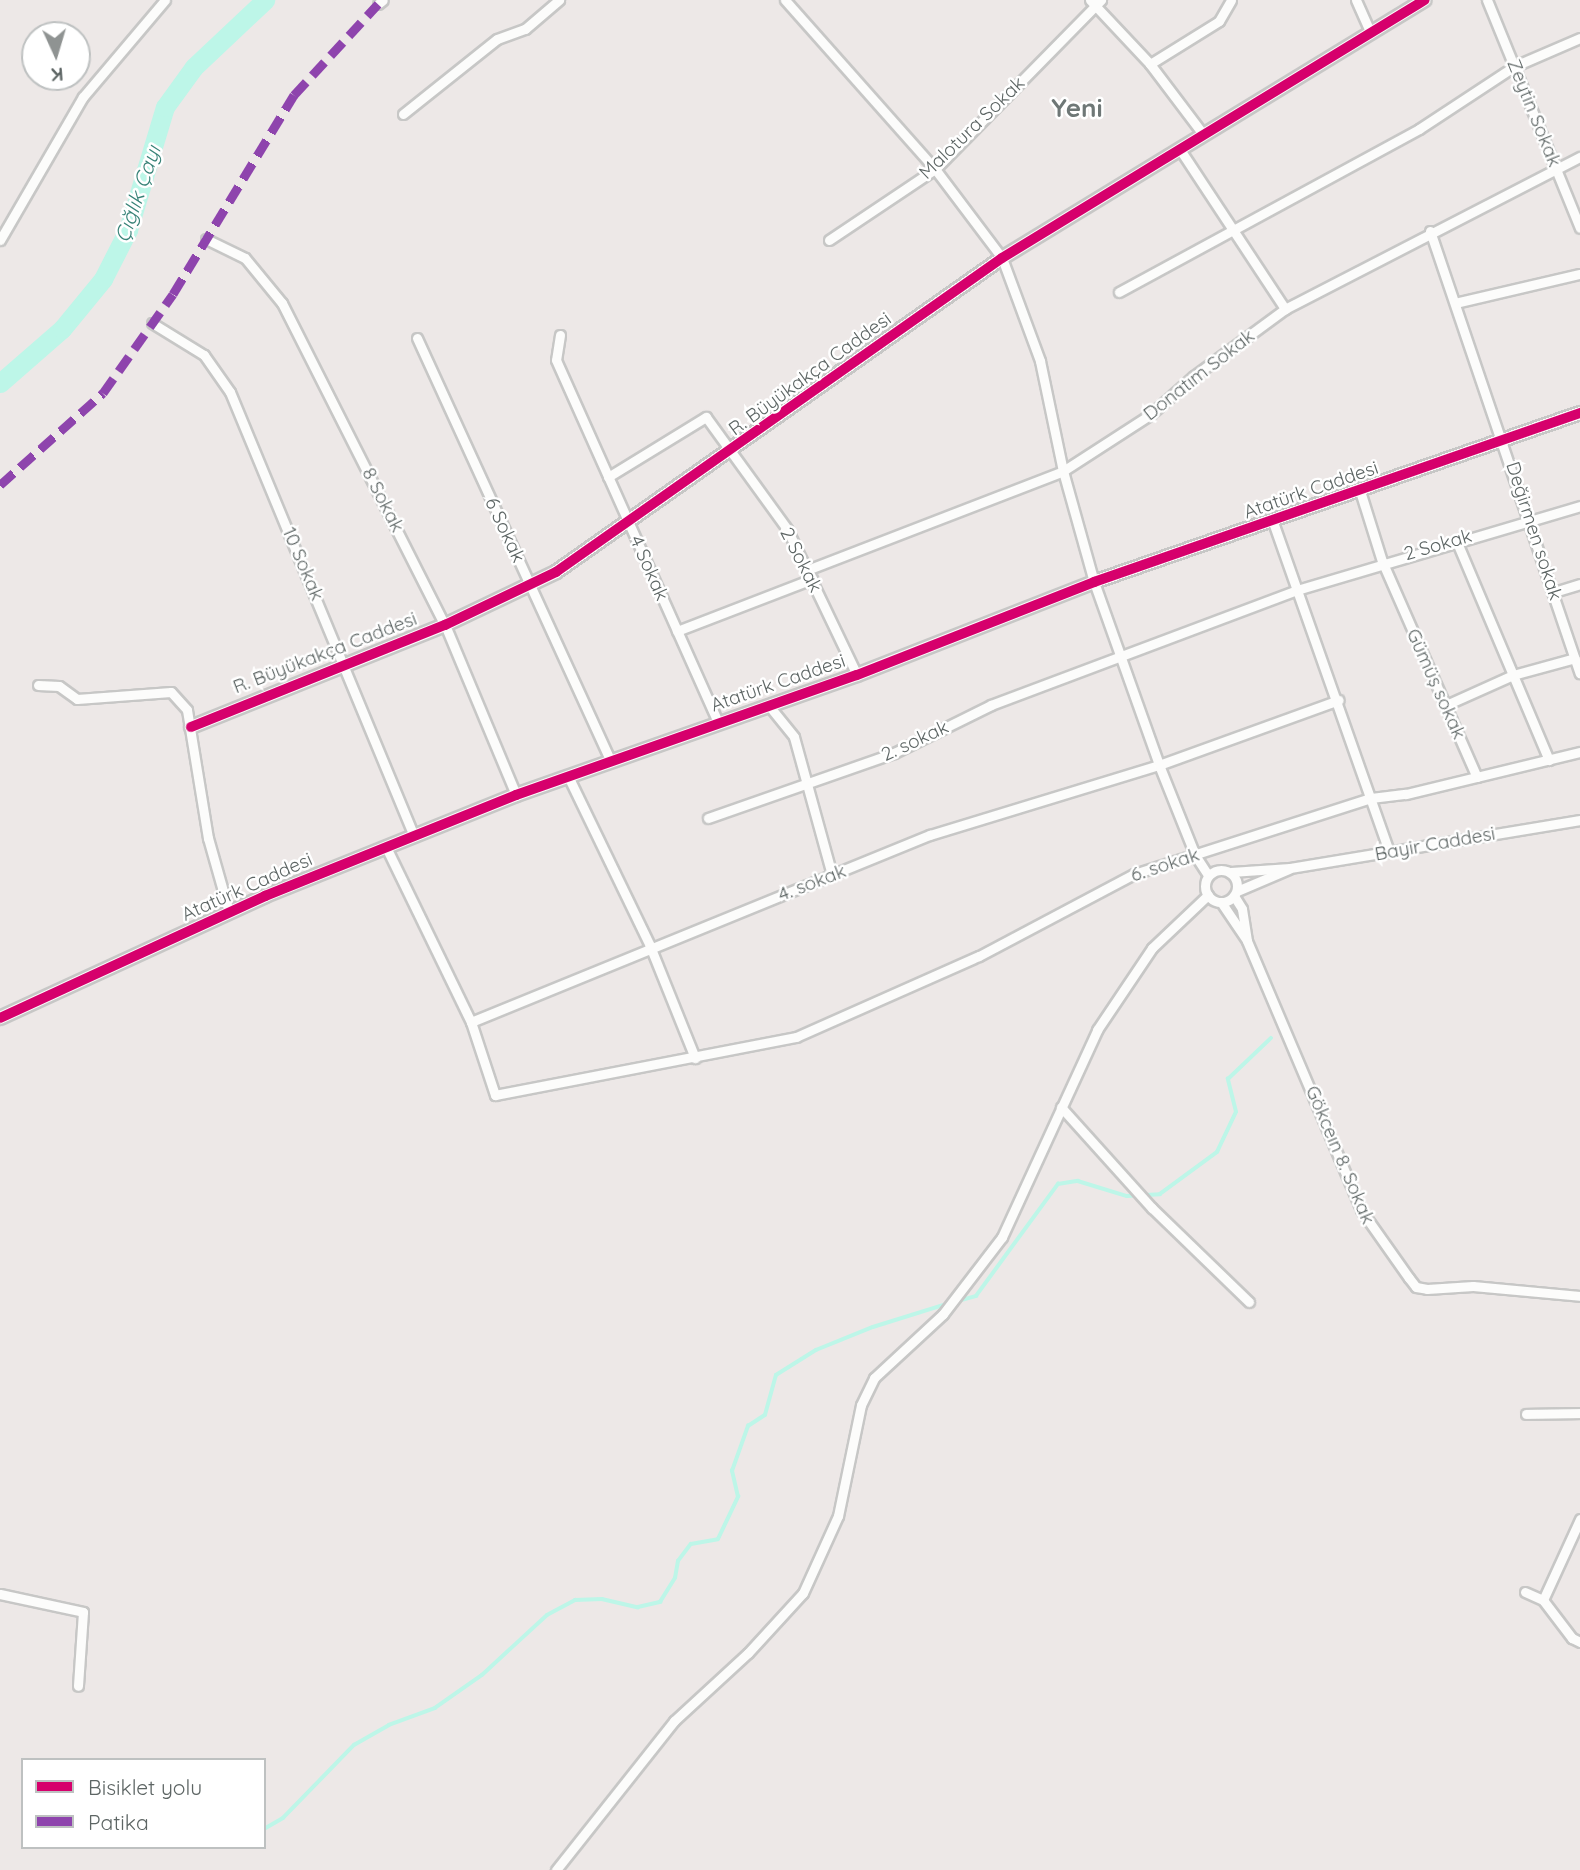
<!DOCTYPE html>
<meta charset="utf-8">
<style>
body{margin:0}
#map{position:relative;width:1580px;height:1870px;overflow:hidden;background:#ede8e7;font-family:Quicksand,sans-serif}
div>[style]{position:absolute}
.stream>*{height:3.5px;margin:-1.75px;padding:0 1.75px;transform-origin:1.75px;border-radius:1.75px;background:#bdf6e8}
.river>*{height:19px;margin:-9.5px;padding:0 9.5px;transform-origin:9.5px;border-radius:9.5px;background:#bdf6e8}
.roads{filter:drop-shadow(2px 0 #c7c7c6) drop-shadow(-2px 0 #c7c7c6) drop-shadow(0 2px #c7c7c6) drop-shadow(0 -2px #c7c7c6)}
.street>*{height:9px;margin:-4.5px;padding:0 4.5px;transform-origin:4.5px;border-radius:4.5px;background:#fcfcfb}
.street>.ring{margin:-4.5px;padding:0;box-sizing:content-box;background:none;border:9px solid #fcfcfb;border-radius:50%}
.secondary>*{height:12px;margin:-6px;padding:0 6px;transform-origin:6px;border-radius:6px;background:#fcfcfb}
.quiet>*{height:9px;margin-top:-4.5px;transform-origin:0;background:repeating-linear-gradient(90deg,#8e44ad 0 18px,transparent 0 27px)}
.cycleway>*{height:10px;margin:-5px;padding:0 5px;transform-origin:5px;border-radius:5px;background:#d6006c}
span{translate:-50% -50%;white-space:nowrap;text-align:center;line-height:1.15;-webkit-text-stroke:5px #fff;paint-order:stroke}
.street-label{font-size:19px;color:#5d6564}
.water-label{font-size:21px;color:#378277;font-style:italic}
.district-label{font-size:26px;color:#6e7776;font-weight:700}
.legend{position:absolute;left:21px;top:1758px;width:245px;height:91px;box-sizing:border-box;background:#fff;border:2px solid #bec1c1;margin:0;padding:9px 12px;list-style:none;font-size:21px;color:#5d6564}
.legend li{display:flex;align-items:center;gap:14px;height:35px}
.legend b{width:35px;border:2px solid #bec1c1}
.north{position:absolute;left:21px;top:21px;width:70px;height:70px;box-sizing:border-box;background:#fff;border:2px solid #bec1c1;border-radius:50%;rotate:176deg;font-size:19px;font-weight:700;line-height:28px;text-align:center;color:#5d6564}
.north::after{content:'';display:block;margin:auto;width:24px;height:32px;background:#8f9392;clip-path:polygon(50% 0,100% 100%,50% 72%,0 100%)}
</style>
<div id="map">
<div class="stream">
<i style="left:954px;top:1302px;width:23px;rotate:-15deg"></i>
<i style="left:976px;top:1296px;width:139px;rotate:-53.8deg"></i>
<i style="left:1058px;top:1184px;width:20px;rotate:-9deg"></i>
<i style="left:1078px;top:1181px;width:51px;rotate:17deg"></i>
<i style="left:1127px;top:1196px;width:33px;rotate:-3deg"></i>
<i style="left:1160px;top:1194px;width:71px;rotate:-36.4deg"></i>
<i style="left:1217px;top:1152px;width:44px;rotate:-64.6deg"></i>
<i style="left:1236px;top:1112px;width:34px;rotate:-104deg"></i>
<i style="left:1228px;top:1079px;width:59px;rotate:-43.6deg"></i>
<i style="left:264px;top:1829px;width:22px;rotate:-30deg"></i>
<i style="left:283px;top:1818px;width:102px;rotate:-45.8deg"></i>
<i style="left:354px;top:1745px;width:40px;rotate:-29.7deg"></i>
<i style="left:389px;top:1725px;width:49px;rotate:-20.3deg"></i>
<i style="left:435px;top:1708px;width:57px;rotate:-35.1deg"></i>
<i style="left:482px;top:1675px;width:88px;rotate:-42.7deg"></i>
<i style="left:547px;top:1615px;width:32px;rotate:-28deg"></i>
<i style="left:575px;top:1600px;width:27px;rotate:-2deg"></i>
<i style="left:602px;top:1599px;width:37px;rotate:13deg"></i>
<i style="left:638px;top:1607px;width:23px;rotate:-13deg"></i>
<i style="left:660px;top:1602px;width:28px;rotate:-58deg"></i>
<i style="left:675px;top:1578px;width:17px;rotate:-80deg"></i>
<i style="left:678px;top:1561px;width:21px;rotate:-53deg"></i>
<i style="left:691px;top:1544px;width:27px;rotate:-10deg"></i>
<i style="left:718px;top:1539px;width:47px;rotate:-64.5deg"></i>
<i style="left:738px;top:1497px;width:27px;rotate:-103deg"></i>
<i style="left:732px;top:1471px;width:48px;rotate:-70.4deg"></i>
<i style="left:748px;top:1426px;width:20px;rotate:-33deg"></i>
<i style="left:765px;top:1415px;width:41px;rotate:-74.6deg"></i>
<i style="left:776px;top:1375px;width:47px;rotate:-32deg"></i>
<i style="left:816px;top:1350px;width:61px;rotate:-22deg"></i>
<i style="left:873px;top:1327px;width:77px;rotate:-17.3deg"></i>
</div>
<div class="river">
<i style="left:0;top:383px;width:82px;rotate:-41.1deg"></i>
<i style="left:62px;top:329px;width:65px;rotate:-50.6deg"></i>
<i style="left:103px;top:279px;width:55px;rotate:-63deg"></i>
<i style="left:128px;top:230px;width:128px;rotate:-73.3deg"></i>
<i style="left:165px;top:107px;width:49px;rotate:-54.1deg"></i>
<i style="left:194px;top:67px;width:98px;rotate:-43.3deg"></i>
</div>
<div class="roads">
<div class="street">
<i style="left:785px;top:0;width:226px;rotate:48.4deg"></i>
<i style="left:935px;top:169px;width:111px;rotate:53deg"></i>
<i style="left:1002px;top:258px;width:110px;rotate:69.7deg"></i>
<i style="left:1040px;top:361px;width:112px;rotate:78.2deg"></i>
<i style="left:1063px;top:471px;width:115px;rotate:74.4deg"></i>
<i style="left:1094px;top:582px;width:194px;rotate:70.4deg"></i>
<i style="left:1159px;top:765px;width:97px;rotate:68.2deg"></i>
<i style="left:1195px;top:855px;width:24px;rotate:57deg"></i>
<i style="left:1090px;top:0;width:88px;rotate:46.8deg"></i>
<i style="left:1150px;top:64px;width:88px;rotate:52.9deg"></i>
<i style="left:1356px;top:0;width:35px;rotate:66deg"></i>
<i style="left:1487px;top:0;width:246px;rotate:67.8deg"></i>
<i style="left:378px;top:4px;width:6px;rotate:-39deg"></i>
<i style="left:1150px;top:64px;width:81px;rotate:-31.9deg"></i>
<i style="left:1219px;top:21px;width:24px;rotate:-60deg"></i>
<i style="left:403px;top:114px;width:120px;rotate:-38.6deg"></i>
<i style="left:497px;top:39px;width:30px;rotate:-20deg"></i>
<i style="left:525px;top:29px;width:45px;rotate:-40.5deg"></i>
<i style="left:1179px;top:148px;width:193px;rotate:56.6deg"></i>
<i style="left:1430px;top:231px;width:467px;rotate:71.3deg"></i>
<i style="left:206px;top:239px;width:43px;rotate:26deg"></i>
<i style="left:245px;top:258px;width:58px;rotate:50.6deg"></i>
<i style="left:282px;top:303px;width:361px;rotate:63.2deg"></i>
<i style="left:445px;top:625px;width:184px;rotate:67.3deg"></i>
<i style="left:0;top:240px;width:165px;rotate:-59.9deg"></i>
<i style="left:83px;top:97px;width:127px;rotate:-49.8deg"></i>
<i style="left:829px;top:240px;width:128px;rotate:-33.8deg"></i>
<i style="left:935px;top:169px;width:237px;rotate:-45.5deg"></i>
<i style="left:1119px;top:292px;width:341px;rotate:-28.5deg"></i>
<i style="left:1419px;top:129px;width:115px;rotate:-33.3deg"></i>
<i style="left:1515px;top:66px;width:71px;rotate:-23.3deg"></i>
<i style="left:1455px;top:303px;width:128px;rotate:-13.1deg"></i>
<i style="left:152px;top:323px;width:61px;rotate:31.6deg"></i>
<i style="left:204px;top:355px;width:45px;rotate:54.9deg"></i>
<i style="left:230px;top:392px;width:481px;rotate:67.5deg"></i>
<i style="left:560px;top:335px;width:25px;rotate:99deg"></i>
<i style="left:556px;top:360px;width:398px;rotate:65.9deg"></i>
<i style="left:417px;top:338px;width:465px;rotate:65.4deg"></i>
<i style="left:608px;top:477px;width:115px;rotate:-31.5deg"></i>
<i style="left:706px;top:417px;width:138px;rotate:54.1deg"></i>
<i style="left:787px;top:529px;width:162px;rotate:64.4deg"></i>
<i style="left:1360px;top:491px;width:73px;rotate:72.6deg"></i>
<i style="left:1382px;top:561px;width:236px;rotate:66.3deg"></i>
<i style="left:1273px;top:522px;width:350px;rotate:70.6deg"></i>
<i style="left:1456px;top:540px;width:239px;rotate:67.1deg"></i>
<i style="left:807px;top:570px;width:274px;rotate:-21.1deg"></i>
<i style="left:1063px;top:471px;width:105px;rotate:-32.9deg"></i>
<i style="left:1151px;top:414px;width:57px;rotate:-41.5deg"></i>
<i style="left:1194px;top:376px;width:113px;rotate:-36.4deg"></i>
<i style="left:1285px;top:309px;width:332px;rotate:-27.3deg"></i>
<i style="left:1554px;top:592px;width:27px;rotate:-17deg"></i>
<i style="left:677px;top:631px;width:145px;rotate:-21.1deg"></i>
<i style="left:38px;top:685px;width:21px;rotate:3deg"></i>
<i style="left:59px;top:686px;width:22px;rotate:36deg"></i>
<i style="left:77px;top:699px;width:94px;rotate:-4.3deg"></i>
<i style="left:171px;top:692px;width:24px;rotate:48deg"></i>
<i style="left:187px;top:710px;width:130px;rotate:80.7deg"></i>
<i style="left:208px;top:838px;width:77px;rotate:74.2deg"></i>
<i style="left:1446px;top:705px;width:73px;rotate:-24.1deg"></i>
<i style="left:1513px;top:675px;width:64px;rotate:-15.3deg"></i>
<i style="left:770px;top:707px;width:38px;rotate:51deg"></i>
<i style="left:794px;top:737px;width:143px;rotate:74.6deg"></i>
<i style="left:568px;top:776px;width:189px;rotate:64.2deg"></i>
<i style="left:650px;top:946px;width:121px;rotate:68.1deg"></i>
<i style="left:708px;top:818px;width:197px;rotate:-19.3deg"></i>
<i style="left:894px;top:753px;width:108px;rotate:-26.3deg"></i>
<i style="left:991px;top:705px;width:327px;rotate:-20.6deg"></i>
<i style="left:1297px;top:590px;width:295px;rotate:-16.5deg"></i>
<i style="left:386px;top:847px;width:195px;rotate:64.1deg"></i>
<i style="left:471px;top:1022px;width:77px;rotate:71.8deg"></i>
<i style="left:495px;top:1095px;width:307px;rotate:-10.9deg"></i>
<i style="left:796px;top:1037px;width:200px;rotate:-23.9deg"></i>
<i style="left:979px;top:956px;width:175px;rotate:-27.9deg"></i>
<i style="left:1134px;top:874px;width:249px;rotate:-17.8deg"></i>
<i style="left:1371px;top:798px;width:35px;rotate:-7deg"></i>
<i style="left:1406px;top:794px;width:179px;rotate:-13.6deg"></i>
<i class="ring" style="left:1205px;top:870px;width:23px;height:23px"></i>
<i style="left:1231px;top:872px;width:59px;rotate:-3.9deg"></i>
<i style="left:1290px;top:868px;width:294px;rotate:-9.4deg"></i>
<i style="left:1237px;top:891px;width:56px;rotate:-22.9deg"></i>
<i style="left:1234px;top:896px;width:15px;rotate:58deg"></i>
<i style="left:1242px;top:909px;width:32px;rotate:81deg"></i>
<i style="left:1247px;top:941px;width:292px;rotate:67deg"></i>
<i style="left:1361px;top:1210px;width:83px;rotate:54.8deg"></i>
<i style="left:1409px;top:1278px;width:11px;rotate:52deg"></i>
<i style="left:1416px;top:1287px;width:11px;rotate:10deg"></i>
<i style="left:1427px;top:1289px;width:46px;rotate:-3.7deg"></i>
<i style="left:1473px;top:1286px;width:107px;rotate:5.3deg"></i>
<i style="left:1221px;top:902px;width:45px;rotate:56deg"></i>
<i style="left:471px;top:1022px;width:496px;rotate:-22.2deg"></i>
<i style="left:930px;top:835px;width:239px;rotate:-17deg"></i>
<i style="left:1159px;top:765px;width:191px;rotate:-19.9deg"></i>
<i style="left:1061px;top:1107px;width:136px;rotate:48deg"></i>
<i style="left:1152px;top:1208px;width:135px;rotate:44.1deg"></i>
<i style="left:1526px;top:1414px;width:54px;rotate:-1.1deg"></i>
<i style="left:1525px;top:1592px;width:20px;rotate:24deg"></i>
<i style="left:1543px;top:1600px;width:48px;rotate:52.7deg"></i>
<i style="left:1572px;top:1638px;width:9px;rotate:27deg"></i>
<i style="left:0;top:1594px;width:85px;rotate:12.2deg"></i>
<i style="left:83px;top:1612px;width:74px;rotate:93.9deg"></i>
<i style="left:1543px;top:1600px;width:89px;rotate:-65.4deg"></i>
<i style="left:556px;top:1870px;width:190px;rotate:-51.6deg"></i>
<i style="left:674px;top:1721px;width:100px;rotate:-42.6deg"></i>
<i style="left:748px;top:1653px;width:81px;rotate:-47.5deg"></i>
<i style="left:803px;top:1593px;width:85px;rotate:-65.6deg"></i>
<i style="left:838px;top:1516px;width:113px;rotate:-78.3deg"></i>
<i style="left:861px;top:1405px;width:30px;rotate:-64deg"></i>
<i style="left:874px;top:1378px;width:94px;rotate:-42.8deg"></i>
<i style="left:943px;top:1314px;width:97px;rotate:-52.5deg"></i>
<i style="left:1002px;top:1237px;width:228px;rotate:-65.3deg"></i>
<i style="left:1097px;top:1030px;width:99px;rotate:-56.1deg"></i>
<i style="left:1152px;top:948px;width:77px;rotate:-43.4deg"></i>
</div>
<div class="secondary">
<i style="left:191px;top:727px;width:274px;rotate:-21.9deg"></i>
<i style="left:445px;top:625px;width:123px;rotate:-25.5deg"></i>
<i style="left:556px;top:572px;width:545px;rotate:-35.15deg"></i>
<i style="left:1002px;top:258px;width:495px;rotate:-31.4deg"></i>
<i style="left:0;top:1018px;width:292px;rotate:-24.7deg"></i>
<i style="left:265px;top:896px;width:271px;rotate:-21.9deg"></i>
<i style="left:516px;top:795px;width:361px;rotate:-19.4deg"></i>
<i style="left:857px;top:675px;width:255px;rotate:-21.4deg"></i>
<i style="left:1094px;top:582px;width:515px;rotate:-19.17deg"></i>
</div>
</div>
<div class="quiet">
<i style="left:0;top:485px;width:138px;rotate:-41.8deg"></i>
<i style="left:103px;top:393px;width:121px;rotate:-54.7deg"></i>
<i style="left:173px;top:294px;width:233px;rotate:-58.7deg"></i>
<i style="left:294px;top:95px;width:124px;rotate:-47.3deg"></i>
</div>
<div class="cycleway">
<i style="left:191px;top:727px;width:274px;rotate:-21.9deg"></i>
<i style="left:445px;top:625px;width:123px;rotate:-25.5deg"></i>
<i style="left:556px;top:572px;width:545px;rotate:-35.15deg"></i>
<i style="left:1002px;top:258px;width:495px;rotate:-31.4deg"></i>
<i style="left:0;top:1018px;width:292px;rotate:-24.7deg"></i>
<i style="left:265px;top:896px;width:271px;rotate:-21.9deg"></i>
<i style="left:516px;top:795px;width:361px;rotate:-19.4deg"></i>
<i style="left:857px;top:675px;width:255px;rotate:-21.4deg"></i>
<i style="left:1094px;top:582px;width:515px;rotate:-19.17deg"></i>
</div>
<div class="street-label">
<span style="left:1534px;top:113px;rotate:68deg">Zeytin Sokak</span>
<span style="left:972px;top:128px;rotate:-44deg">Malotura Sokak</span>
<span style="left:810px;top:374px;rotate:-36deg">R. Büyükakça Caddesi</span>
<span style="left:1199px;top:375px;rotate:-38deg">Donatım Sokak</span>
<span style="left:1311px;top:490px;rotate:-19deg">Atatürk Caddesi</span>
<span style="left:383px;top:500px;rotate:63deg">8 Sokak</span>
<span style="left:505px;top:530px;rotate:65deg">6 Sokak</span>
<span style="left:1534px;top:531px;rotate:72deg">Değirmen sokak</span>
<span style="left:1438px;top:545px;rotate:-16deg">2 Sokak</span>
<span style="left:801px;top:560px;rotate:63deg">2 Sokak</span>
<span style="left:303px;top:564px;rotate:67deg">10 Sokak</span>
<span style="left:649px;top:568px;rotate:66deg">4 Sokak</span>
<span style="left:325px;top:653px;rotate:-21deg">R. Büyükakça Caddesi</span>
<span style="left:778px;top:683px;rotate:-19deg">Atatürk Caddesi</span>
<span style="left:1436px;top:684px;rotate:66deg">Gümüş sokak</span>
<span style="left:915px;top:741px;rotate:-25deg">2. sokak</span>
<span style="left:1435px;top:844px;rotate:-10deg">Bayir Caddesi</span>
<span style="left:1165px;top:865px;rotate:-18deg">6. sokak</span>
<span style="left:812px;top:883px;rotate:-21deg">4. sokak</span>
<span style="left:247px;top:887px;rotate:-24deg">Atatürk Caddesi</span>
<span style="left:1340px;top:1155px;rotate:67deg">Gökceın 8. Sokak</span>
</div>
<div class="water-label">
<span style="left:137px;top:194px;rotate:-71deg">Çığlık Çayı</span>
</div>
<div class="district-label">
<span style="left:1077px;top:108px">Yeni</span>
</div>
<ul class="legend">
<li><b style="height:9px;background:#d6006c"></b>Bisiklet yolu</li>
<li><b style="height:9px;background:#8e44ad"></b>Patika</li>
</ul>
<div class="north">K</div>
</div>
